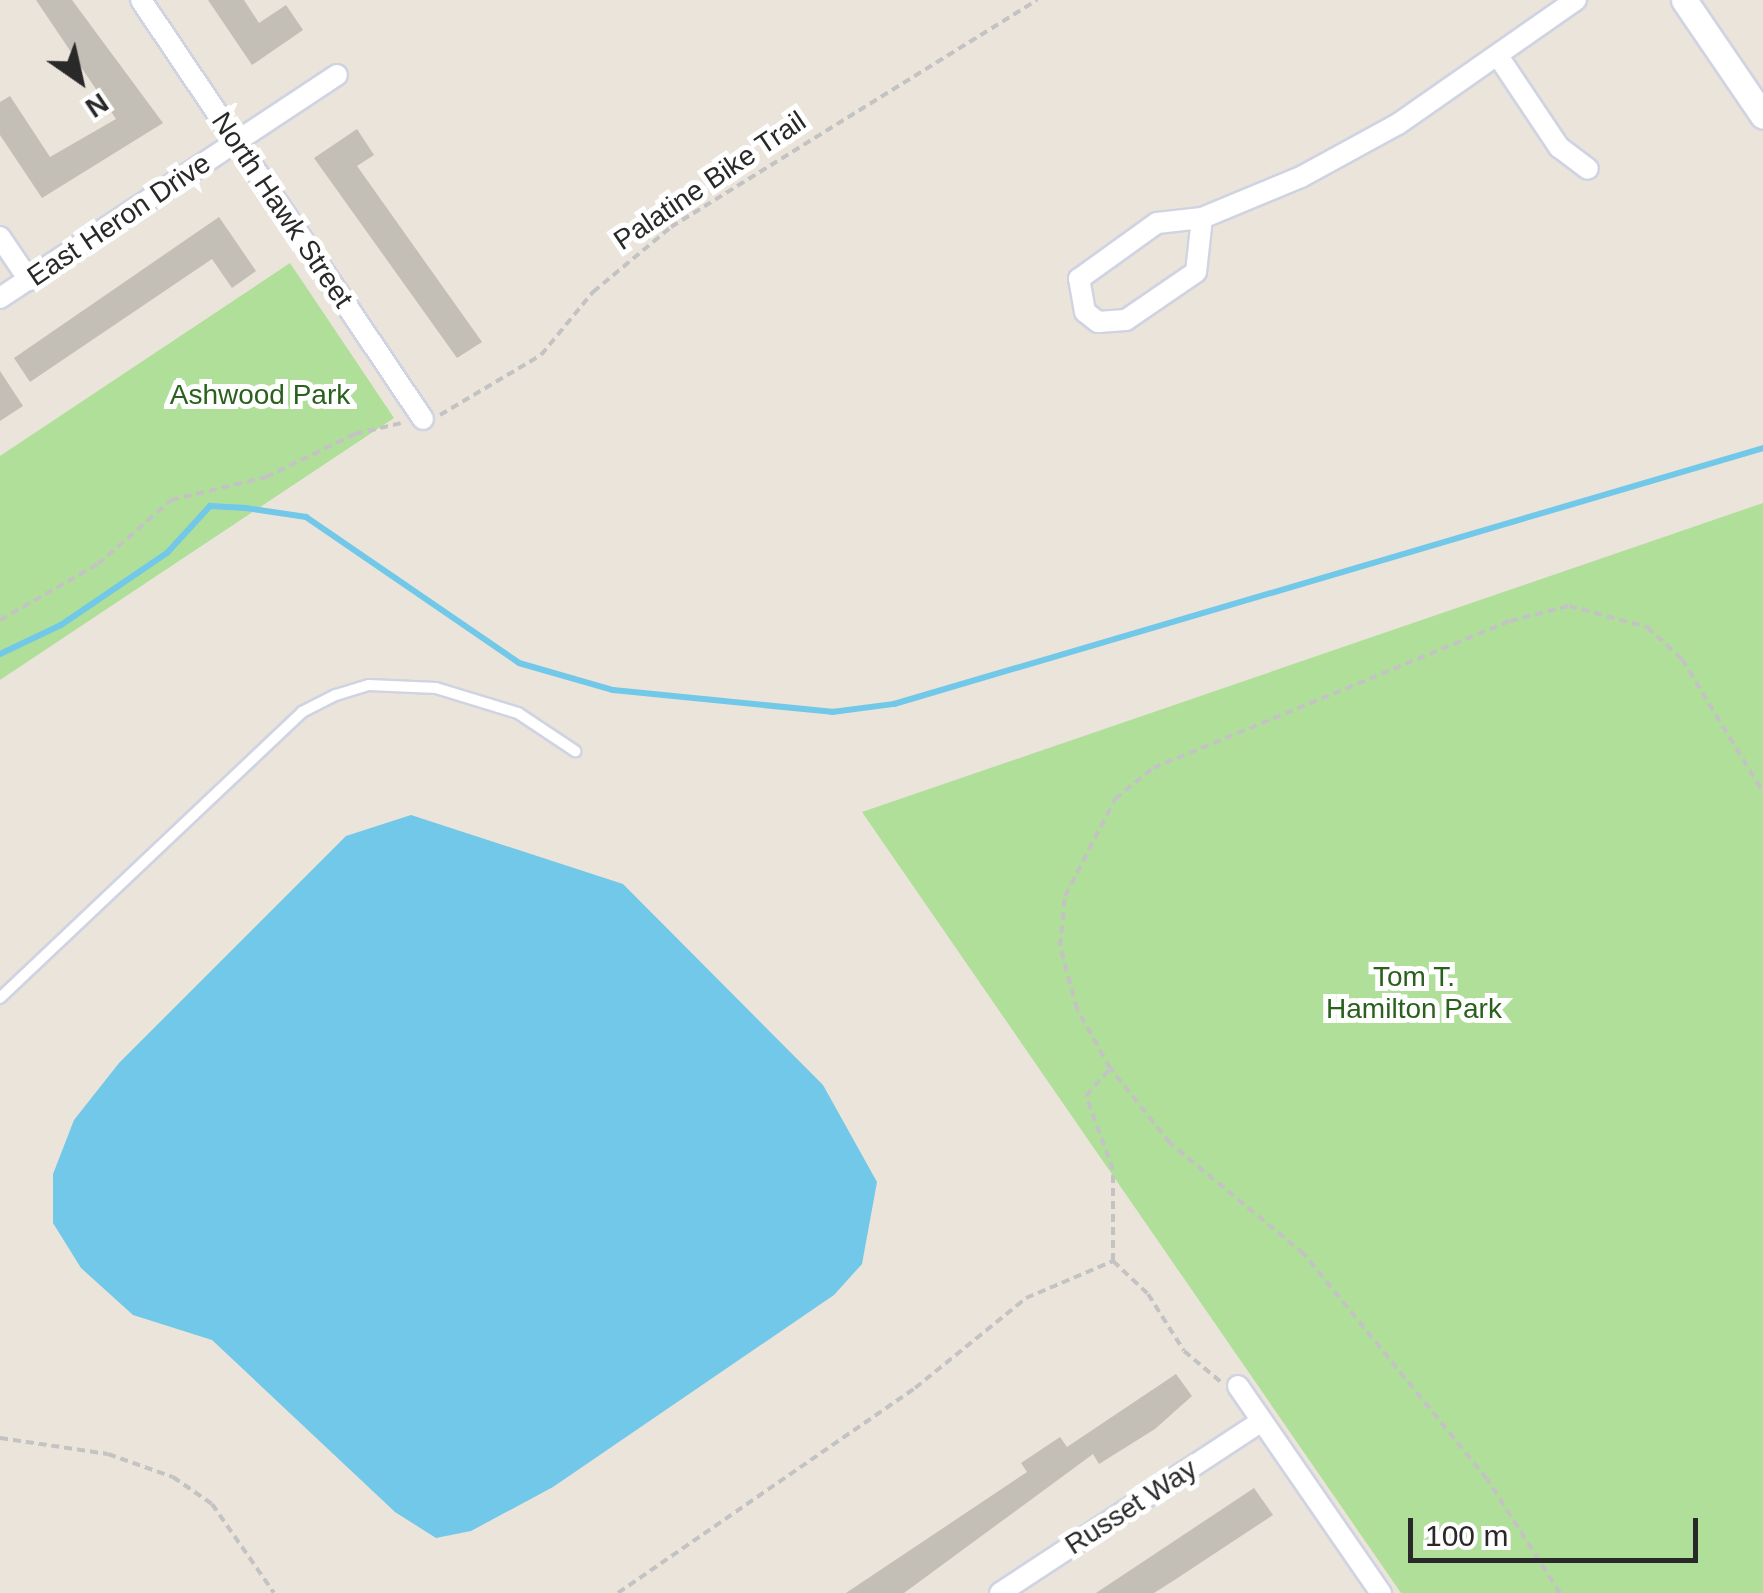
<!DOCTYPE html>
<style>
body{margin:0}
#map{position:relative;width:1763px;height:1593px;overflow:hidden;background:#eae4db;font-family:Helvetica,sans-serif}
div>[style]{position:absolute}
.green>*{inset:0;background:#b0df99}
.water>*{inset:0;background:#72c8e8}
.stream>*{height:6px;margin:-3px;padding:0 3px;transform-origin:3px;border-radius:3px;background:#72c8e8}
.building>*{inset:0;background:#c3beb6}
.path>*{height:4px;margin-top:-2px;transform-origin:0;background:repeating-linear-gradient(90deg,#c3c3c3 0 8px,transparent 0 13px)}
.roads{filter:drop-shadow(2px 0 #d0d3e1) drop-shadow(-2px 0 #d0d3e1) drop-shadow(0 2px #d0d3e1) drop-shadow(0 -2px #d0d3e1)}
.service>*{height:10px;margin:-5px;padding:0 5px;transform-origin:5px;border-radius:5px;background:#fff}
.minor>*{height:20px;margin:-10px;padding:0 10px;transform-origin:10px;border-radius:10px;background:#fff}
.tertiary>*{height:25px;margin:-12.5px;padding:0 12.5px;transform-origin:12.5px;border-radius:12.5px;background:#fff}
span{translate:-50% -50%;white-space:nowrap;text-align:center;line-height:1.15;-webkit-text-stroke:10px #fff;paint-order:stroke}
.street-label{font-size:28px;color:#292929}
.park-label{font-size:28px;color:#2a611d}
.north{position:absolute;left:30px;top:30px;width:100px;height:100px;-webkit-text-stroke:8px #fff;paint-order:stroke;rotate:146deg;font-size:28px;font-weight:700;line-height:40px;text-align:center;color:#292929}
.north::after{content:'';display:block;margin:auto;width:35px;height:45px;background:#292929;clip-path:polygon(50% 0,100% 100%,50% 72%,0 100%)}
.scale{position:absolute;left:1408px;top:1518px;width:290px;height:45px;box-sizing:border-box;border:5px solid #292929;border-top:0;padding-left:12px;font-size:30px;line-height:35px;white-space:nowrap;color:#292929;-webkit-text-stroke:8px #fff;paint-order:stroke}
</style>
<div id="map">
<div class="green">
<i style="clip-path:polygon(290px 263px,394px 418px,0 680px,0 456px)"></i>
<i style="clip-path:polygon(1763px 503px,1763px 1593px,1401px 1593px,862px 812px)"></i>
</div>
<div class="water">
<i style="clip-path:polygon(411px 815px,623px 884px,823px 1085px,877px 1182px,862px 1264px,834px 1295px,553px 1487px,471px 1531px,436px 1538px,395px 1512px,212px 1340px,133px 1315px,81px 1268px,53px 1223px,53px 1174px,74px 1120px,119px 1063px,346px 836px)"></i>
</div>
<div class="stream">
<i style="left:0;top:654px;width:68px;rotate:-25.4deg"></i>
<i style="left:61px;top:625px;width:128px;rotate:-34.2deg"></i>
<i style="left:167px;top:553px;width:64px;rotate:-47.5deg"></i>
<i style="left:210px;top:506px;width:36px;rotate:3deg"></i>
<i style="left:246px;top:508px;width:61px;rotate:8.5deg"></i>
<i style="left:306px;top:517px;width:258px;rotate:34.4deg"></i>
<i style="left:519px;top:663px;width:98px;rotate:16deg"></i>
<i style="left:613px;top:690px;width:220px;rotate:5.7deg"></i>
<i style="left:832px;top:712px;width:63px;rotate:-7.4deg"></i>
<i style="left:894px;top:704px;width:906px;rotate:-16.41deg"></i>
</div>
<div class="building">
<i style="clip-path:polygon(36px 0,72px 0,163px 123px,42px 198px,0 135px,0 102px,10px 96px,50px 157px,116px 119px)"></i>
<i style="clip-path:polygon(208px 0,244px 0,259px 23px,286px 5px,303px 30px,252px 65px)"></i>
<i style="clip-path:polygon(357px 129px,374px 155px,357px 166px,482px 342px,457px 358px,314px 158px)"></i>
<i style="clip-path:polygon(219px 217px,256px 271px,232px 288px,212px 259px,30px 382px,14px 358px)"></i>
<i style="clip-path:polygon(0 371px,23px 406px,0 421px)"></i>
<i style="clip-path:polygon(1176px 1374px,1192px 1396px,1155px 1429px,1099px 1464px,1093px 1454px,904px 1593px,846px 1593px,1027px 1472px,1021px 1463px,1060px 1437px,1067px 1447px)"></i>
<i style="clip-path:polygon(1254px 1488px,1273px 1515px,1176px 1579px,1154px 1593px,1096px 1593px)"></i>
</div>
<div class="path">
<i style="left:440px;top:415px;width:117px;rotate:-30.7deg"></i>
<i style="left:541px;top:355px;width:82px;rotate:-50.5deg"></i>
<i style="left:593px;top:292px;width:102px;rotate:-39.8deg"></i>
<i style="left:671px;top:227px;width:431px;rotate:-31.8deg"></i>
<i style="left:0;top:620px;width:113px;rotate:-29.7deg"></i>
<i style="left:98px;top:564px;width:97px;rotate:-41.2deg"></i>
<i style="left:171px;top:500px;width:98px;rotate:-13.6deg"></i>
<i style="left:266px;top:477px;width:99px;rotate:-25.8deg"></i>
<i style="left:355px;top:434px;width:47px;rotate:-13.4deg"></i>
<i style="left:1113px;top:1261px;width:48px;rotate:43.3deg"></i>
<i style="left:1148px;top:1294px;width:67px;rotate:57.7deg"></i>
<i style="left:1184px;top:1351px;width:48px;rotate:40deg"></i>
<i style="left:0;top:1438px;width:109px;rotate:8.4deg"></i>
<i style="left:108px;top:1454px;width:69px;rotate:19.5deg"></i>
<i style="left:173px;top:1477px;width:47px;rotate:34.7deg"></i>
<i style="left:212px;top:1504px;width:108px;rotate:55.1deg"></i>
<i style="left:618px;top:1593px;width:361px;rotate:-34.6deg"></i>
<i style="left:915px;top:1388px;width:143px;rotate:-39deg"></i>
<i style="left:1026px;top:1298px;width:95px;rotate:-23deg"></i>
<i style="left:1113px;top:1261px;width:91px;rotate:-90deg"></i>
<i style="left:1113px;top:1170px;width:79px;rotate:-110deg"></i>
<i style="left:1086px;top:1096px;width:37px;rotate:-49deg"></i>
<i style="left:1560px;top:1593px;width:135px;rotate:-122.6deg"></i>
<i style="left:1487px;top:1479px;width:290px;rotate:-129.1deg"></i>
<i style="left:1304px;top:1254px;width:174px;rotate:-140.4deg"></i>
<i style="left:1170px;top:1143px;width:96px;rotate:-128.7deg"></i>
<i style="left:1110px;top:1068px;width:68px;rotate:-119.2deg"></i>
<i style="left:1077px;top:1009px;width:65px;rotate:-105.1deg"></i>
<i style="left:1060px;top:946px;width:50px;rotate:-84.3deg"></i>
<i style="left:1065px;top:896px;width:109px;rotate:-62.7deg"></i>
<i style="left:1115px;top:799px;width:49px;rotate:-39.2deg"></i>
<i style="left:1153px;top:768px;width:386px;rotate:-22.4deg"></i>
<i style="left:1510px;top:621px;width:61px;rotate:-14.3deg"></i>
<i style="left:1569px;top:606px;width:81px;rotate:15.1deg"></i>
<i style="left:1647px;top:627px;width:47px;rotate:42.4deg"></i>
<i style="left:1682px;top:659px;width:156px;rotate:58.7deg"></i>
</div>
<div class="roads">
<div class="service">
<i style="left:0;top:998px;width:416px;rotate:-43.4deg"></i>
<i style="left:302px;top:712px;width:38px;rotate:-27deg"></i>
<i style="left:336px;top:695px;width:34px;rotate:-17deg"></i>
<i style="left:369px;top:685px;width:67px;rotate:2.6deg"></i>
<i style="left:436px;top:688px;width:86px;rotate:17deg"></i>
<i style="left:518px;top:713px;width:69px;rotate:33.7deg"></i>
</div>
<div class="minor">
<i style="left:141px;top:0;width:505px;rotate:56.06deg"></i>
<i style="left:1498px;top:56px;width:110px;rotate:56.2deg"></i>
<i style="left:1559px;top:147px;width:36px;rotate:37deg"></i>
<i style="left:1202px;top:218px;width:54px;rotate:96.3deg"></i>
<i style="left:1196px;top:272px;width:85px;rotate:145.6deg"></i>
<i style="left:1126px;top:320px;width:28px;rotate:176deg"></i>
<i style="left:1098px;top:322px;width:16px;rotate:-142deg"></i>
<i style="left:1085px;top:312px;width:34px;rotate:-100deg"></i>
<i style="left:1079px;top:279px;width:96px;rotate:-35.7deg"></i>
<i style="left:1157px;top:223px;width:45px;rotate:-6.3deg"></i>
<i style="left:1202px;top:218px;width:107px;rotate:-22.5deg"></i>
<i style="left:1301px;top:177px;width:111px;rotate:-28.7deg"></i>
<i style="left:1398px;top:124px;width:217px;rotate:-34.9deg"></i>
<i style="left:0;top:237px;width:52px;rotate:56deg"></i>
<i style="left:0;top:298px;width:404px;rotate:-33.5deg"></i>
<i style="left:1238px;top:1386px;width:252px;rotate:55.4deg"></i>
<i style="left:1000px;top:1593px;width:313px;rotate:-33.3deg"></i>
</div>
<div class="tertiary">
<i style="left:1684px;top:0;width:140px;rotate:55.7deg"></i>
</div>
</div>
<div class="street-label">
<span style="left:710px;top:181px;rotate:-34deg">Palatine Bike Trail</span>
<span style="left:282px;top:210px;rotate:56deg">North Hawk Street</span>
<span style="left:119px;top:220px;rotate:-34deg">East Heron Drive</span>
<span style="left:1131px;top:1507px;rotate:-33deg">Russet Way</span>
</div>
<div class="park-label">
<span style="left:260px;top:395px">Ashwood Park</span>
<span style="left:1414px;top:993px">Tom T.<br>Hamilton Park</span>
</div>
<div class="north">N</div>
<div class="scale">100 m</div>
</div>
